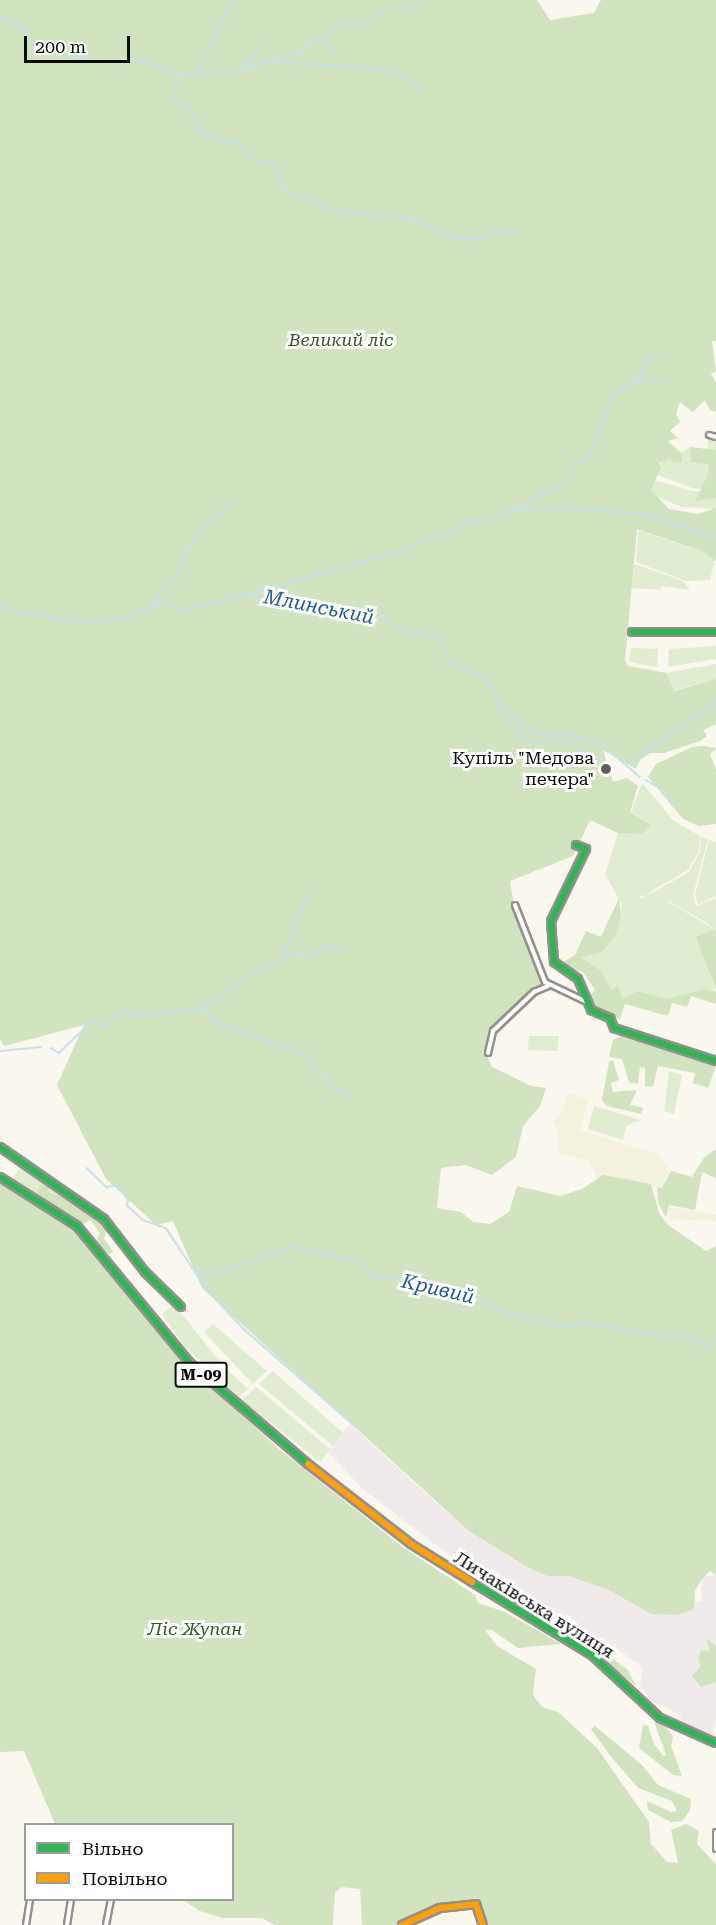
<!DOCTYPE html>
<meta charset="utf-8">
<style>
body{margin:0}
#map{position:relative;width:716px;height:1925px;overflow:hidden;background:#f9f7ee;font-family:"Roboto Serif",serif}
div>[style]{position:absolute}
.industrial>*{inset:0;background:#f0eaeb}
.farmland>*{inset:0;background:#f4f2dc}
.green>*{inset:0;background:#e1edd0}
.forest>*{inset:0;background:#d1e3bf}
.stream>*{height:1.5px;margin:-0.75px;padding:0 0.75px;transform-origin:0.75px;border-radius:0.75px;background:#c9e1ef}
.roads{filter:drop-shadow(2px 0 #92918d) drop-shadow(-2px 0 #92918d) drop-shadow(0 2px #92918d) drop-shadow(0 -2px #92918d)}
.street>*{height:4px;margin:-2px;padding:0 2px;transform-origin:2px;border-radius:2px;background:#fefefc}
.fast>*{height:6px;margin:-3px;padding:0 3px;transform-origin:3px;border-radius:3px;background:#30b455}
.slow>*{height:6px;margin:-3px;padding:0 3px;transform-origin:3px;border-radius:3px;background:#ff9f0a}
.dots>*{width:16px;height:16px;translate:-50% -50%;box-sizing:border-box;border:3px solid #fff;border-radius:50%}
span{translate:-50% -50%;white-space:nowrap;text-align:center;line-height:1.15;-webkit-text-stroke:6px #fff;paint-order:stroke}
.shield-label span{padding:2px 4px;background:#fff;border:2px solid;border-radius:4px;-webkit-text-stroke-width:0}
.shield-label{font-size:16px;color:#0b0b0b;font-weight:700}
.park-label{font-size:18px;color:#2c5c22;font-style:italic}
.poi-label{font-size:18px;color:#0b0b0b}
.right{translate:-100% -50%;text-align:right}
.street-label{font-size:18px;color:#0b0b0b}
.water-label{font-size:20px;color:#205c90;font-style:italic}
.legend{position:absolute;left:24px;top:1823px;width:210px;height:78px;box-sizing:border-box;background:#fff;border:2px solid #9d9d9d;margin:0;padding:8px 10px;list-style:none;font-size:18px;color:#0b0b0b}
.legend li{display:flex;align-items:center;gap:12px;height:30px}
.legend b{width:30px;border:2px solid #9d9d9d}
.scale{position:absolute;left:24px;top:36px;width:106px;height:27px;box-sizing:border-box;border:3px solid #0b0b0b;border-top:0;padding-left:8px;font-size:18px;line-height:21px;white-space:nowrap;color:#0b0b0b;-webkit-text-stroke:4px #fff;paint-order:stroke}
</style>
<div id="map">
<div class="industrial">
<i style="clip-path:polygon(350px 1424px,445px 1511px,484px 1539px,570px 1575px,663px 1608px,702px 1601px,701px 1578px,716px 1574px,716px 1721px,712px 1735px,696px 1730px,680px 1720px,682px 1716px,651px 1700px,640px 1686px,643px 1668px,602px 1637px,598px 1641px,567px 1614px,563px 1619px,493px 1569px,486px 1578px,466px 1568px,364px 1490px,328px 1452px)"></i>
</div>
<div class="farmland">
<i style="clip-path:polygon(567px 1093px,588px 1099px,580px 1130px,658px 1154px,670px 1170px,661px 1187px,597px 1179px,589px 1160px,559px 1154px,558px 1130px,553px 1120px,563px 1112px)"></i>
<i style="clip-path:polygon(669px 1207px,716px 1215px,716px 1221px,668px 1219px)"></i>
</div>
<div class="green">
<i style="clip-path:polygon(708px 439px,716px 439px,716px 490px,692px 488px,657px 475px,662px 459px,690px 448px,706px 460px,707px 471px)"></i>
<i style="clip-path:polygon(651px 479px,692px 491px,716px 492px,716px 509px,682px 507px,648px 493px)"></i>
<i style="clip-path:polygon(638px 530px,716px 556px,710px 580px,686px 581px,636px 562px)"></i>
<i style="clip-path:polygon(634px 564px,683px 581px,690px 590px,661px 586px,660px 590px,632px 588px)"></i>
<i style="clip-path:polygon(716px 646px,716px 659px,668px 667px,669px 649px)"></i>
<i style="clip-path:polygon(631px 648px,658px 649px,657px 667px,629px 662px)"></i>
<i style="clip-path:polygon(716px 664px,716px 679px,674px 690px,668px 684px,666px 673px)"></i>
<i style="clip-path:polygon(642px 783px,673px 820px,700px 836px,699px 850px,688px 870px,653px 890px,644px 897px,639px 895px,641px 899px,689px 872px,700px 851px,701px 837px,708px 839px,693px 895px,696px 906px,716px 898px,716px 931px,707px 923px,669px 901px,665px 905px,669px 902px,714px 929px,696px 937px,705px 956px,715px 991px,705px 989px,666px 999px,623px 999px,607px 985px,600px 970px,580px 956px,602px 952px,615px 936px,622px 905px,605px 874px,618px 833px,642px 834px,651px 825px,631px 812px)"></i>
<i style="clip-path:polygon(709px 840px,716px 842px,716px 896px,698px 904px,695px 895px)"></i>
<i style="clip-path:polygon(529px 1036px,559px 1036px,557px 1051px,528px 1050px)"></i>
<i style="clip-path:polygon(669px 1071px,682px 1075px,674px 1114px,664px 1111px)"></i>
<i style="clip-path:polygon(594px 1106px,640px 1120px,626px 1126px,623px 1140px,588px 1129px)"></i>
<i style="clip-path:polygon(22px 1164px,92px 1211px,80px 1222px,13px 1179px)"></i>
<i style="clip-path:polygon(174px 1304px,224px 1367px,248px 1389px,239px 1397px,185px 1347px,162px 1314px)"></i>
<i style="clip-path:polygon(213px 1324px,267px 1371px,253px 1384px,204px 1332px)"></i>
<i style="clip-path:polygon(273px 1371px,343px 1433px,333px 1446px,259px 1384px)"></i>
<i style="clip-path:polygon(256px 1387px,330px 1449px,320px 1462px,242px 1400px)"></i>
</div>
<div class="forest">
<i style="clip-path:polygon(0 0,537px 0,550px 20px,594px 13px,601px 0,716px 0,716px 341px,712px 341px,716px 371px,711px 374px,716px 383px,716px 412px,710px 410px,705px 400px,693px 412px,680px 402px,676px 414px,680px 422px,670px 431px,678px 438px,668px 441px,681px 453px,682px 462px,672px 463px,671px 458px,659px 463px,661px 467px,651px 490px,669px 509px,698px 514px,716px 508px,716px 561px,702px 551px,637px 529px,625px 660px,628px 666px,666px 673px,674px 691px,716px 679px,716px 724px,703px 730px,707px 736px,700px 741px,664px 753px,650px 753px,640px 760px,636px 769px,603px 750px,613px 782px,627px 778px,638px 786px,630px 812px,651px 825px,642px 834px,618px 833px,590px 820px,573px 856px,510px 881px,514px 906px,544px 986px,493px 1031px,486px 1054px,492px 1067px,531px 1086px,546px 1088px,540px 1106px,523px 1126px,516px 1157px,492px 1175px,466px 1165px,441px 1168px,437px 1208px,461px 1212px,473px 1222px,490px 1224px,509px 1212px,517px 1186px,560px 1196px,582px 1189px,603px 1175px,651px 1184px,659px 1213px,668px 1225px,706px 1251px,716px 1246px,716px 1575px,710px 1571px,701px 1580px,695px 1591px,694px 1609px,677px 1615px,651px 1614px,609px 1590px,569px 1576px,548px 1576px,529px 1568px,469px 1531px,202px 1288px,173px 1221px,156px 1225px,106px 1179px,57px 1085px,84px 1025px,4px 1046px,0 1040px)"></i>
<i style="clip-path:polygon(690px 447px,716px 450px,716px 498px,695px 501px,709px 473px,708px 464px,691px 462px)"></i>
<i style="clip-path:polygon(704px 746px,716px 748px,710px 754px,716px 770px,716px 824px,699px 826px,683px 819px,648px 777px,656px 764px,692px 747px)"></i>
<i style="clip-path:polygon(619px 898px,621px 917px,615px 936px,602px 952px,581px 957px,600px 970px,611px 989px,618px 986px,623px 999px,638px 991px,666px 999px,705px 989px,716px 992px,716px 1004px,691px 996px,687px 1007px,672px 1003px,668px 1016px,625px 1004px,620px 1019px,596px 1013px,588px 998px,595px 990px,583px 972px,558px 965px,575px 955px,586px 931px,601px 937px)"></i>
<i style="clip-path:polygon(714px 929px,716px 932px,716px 990px,696px 937px)"></i>
<i style="clip-path:polygon(621px 1036px,716px 1066px,708px 1088px,693px 1083px,695px 1073px,658px 1066px,653px 1087px,645px 1086px,645px 1068px,640px 1067px,638px 1084px,629px 1082px,622px 1059px,609px 1057px,613px 1040px)"></i>
<i style="clip-path:polygon(613px 1060px,619px 1080px,611px 1083px,613px 1092px,637px 1090px,630px 1105px,643px 1108px,641px 1114px,607px 1106px,602px 1100px,609px 1062px)"></i>
<i style="clip-path:polygon(716px 1149px,716px 1178px,702px 1172px,695px 1210px,669px 1205px,666px 1218px,658px 1202px,657px 1187px,662px 1188px,671px 1171px,692px 1177px,704px 1158px)"></i>
<i style="clip-path:polygon(0 1181px,75px 1229px,182px 1361px,279px 1449px,404px 1548px,475px 1595px,478px 1603px,505px 1612px,561px 1644px,518px 1648px,492px 1630px,485px 1630px,497px 1646px,536px 1669px,533px 1695px,542px 1707px,558px 1712px,597px 1748px,649px 1822px,651px 1844px,667px 1862px,678px 1863px,671px 1830px,686px 1824px,699px 1831px,697px 1844px,716px 1864px,716px 1925px,488px 1925px,481px 1901px,438px 1907px,399px 1925px,362px 1925px,360px 1889px,342px 1887px,335px 1892px,333px 1925px,275px 1925px,262px 1918px,223px 1918px,200px 1911px,183px 1900px,232px 1900px,232px 1824px,55px 1824px,24px 1751px,0 1752px)"></i>
<i style="clip-path:polygon(41px 1183px,49px 1188px,47px 1192px,69px 1199px,103px 1225px,107px 1230px,104px 1238px,113px 1252px,109px 1254px,96px 1242px,100px 1233px,90px 1220px,81px 1225px,37px 1193px)"></i>
<i style="clip-path:polygon(462px 1563px,500px 1587px,506px 1595px,516px 1597px,551px 1621px,530px 1616px,502px 1598px,461px 1572px,459px 1565px)"></i>
<i style="clip-path:polygon(562px 1629px,572px 1629px,628px 1670px,636px 1686px)"></i>
<i style="clip-path:polygon(706px 1638px,716px 1646px,716px 1682px,701px 1687px,692px 1676px,701px 1666px,698px 1659px,701px 1651px,710px 1650px)"></i>
<i style="clip-path:polygon(654px 1722px,663px 1724px,673px 1736px,671px 1746px,682px 1776px,673px 1775px,639px 1748px,643px 1725px,648px 1726px,654px 1744px,663px 1756px,666px 1755px)"></i>
<i style="clip-path:polygon(595px 1726px,642px 1765px,658px 1785px,691px 1799px,690px 1810px,682px 1821px,671px 1822px,648px 1810px,647px 1801px,671px 1812px,677px 1811px,672px 1801px,638px 1788px,609px 1754px,591px 1729px)"></i>
</div>
<div class="stream">
<i style="left:398px;top:9px;width:21px;rotate:-8deg"></i>
<i style="left:419px;top:6px;width:8px;rotate:-50deg"></i>
<i style="left:0;top:15px;width:6px;rotate:59deg"></i>
<i style="left:3px;top:20px;width:17px;rotate:13deg"></i>
<i style="left:20px;top:24px;width:21px;rotate:59deg"></i>
<i style="left:31px;top:42px;width:21px;rotate:14deg"></i>
<i style="left:51px;top:47px;width:15px;rotate:37deg"></i>
<i style="left:63px;top:56px;width:55px;rotate:8.4deg"></i>
<i style="left:117px;top:64px;width:17px;rotate:-21deg"></i>
<i style="left:133px;top:58px;width:51px;rotate:19.5deg"></i>
<i style="left:181px;top:75px;width:64px;rotate:-4.5deg"></i>
<i style="left:245px;top:70px;width:47px;rotate:-21.1deg"></i>
<i style="left:289px;top:53px;width:10px;rotate:11deg"></i>
<i style="left:299px;top:55px;width:17px;rotate:-50deg"></i>
<i style="left:310px;top:42px;width:14px;rotate:-8deg"></i>
<i style="left:324px;top:40px;width:20px;rotate:-49deg"></i>
<i style="left:337px;top:25px;width:32px;rotate:-4deg"></i>
<i style="left:369px;top:23px;width:24px;rotate:-36deg"></i>
<i style="left:324px;top:41px;width:16px;rotate:52deg"></i>
<i style="left:276px;top:62px;width:95px;rotate:3.6deg"></i>
<i style="left:371px;top:68px;width:28px;rotate:10deg"></i>
<i style="left:399px;top:73px;width:31px;rotate:33deg"></i>
<i style="left:242px;top:69px;width:29px;rotate:-49deg"></i>
<i style="left:198px;top:72px;width:80px;rotate:-64.1deg"></i>
<i style="left:181px;top:76px;width:15px;rotate:118deg"></i>
<i style="left:174px;top:89px;width:11px;rotate:85deg"></i>
<i style="left:175px;top:100px;width:18px;rotate:27deg"></i>
<i style="left:191px;top:108px;width:13px;rotate:77deg"></i>
<i style="left:194px;top:121px;width:23px;rotate:52deg"></i>
<i style="left:208px;top:139px;width:9px;rotate:-27deg"></i>
<i style="left:216px;top:135px;width:8px;rotate:67deg"></i>
<i style="left:219px;top:142px;width:20px;rotate:3deg"></i>
<i style="left:239px;top:143px;width:21px;rotate:51deg"></i>
<i style="left:252px;top:159px;width:25px;rotate:16deg"></i>
<i style="left:276px;top:166px;width:19px;rotate:74deg"></i>
<i style="left:281px;top:184px;width:14px;rotate:51deg"></i>
<i style="left:290px;top:195px;width:23px;rotate:10deg"></i>
<i style="left:313px;top:199px;width:18px;rotate:38deg"></i>
<i style="left:327px;top:210px;width:80px;rotate:5.7deg"></i>
<i style="left:407px;top:218px;width:54px;rotate:21.8deg"></i>
<i style="left:457px;top:238px;width:23px;rotate:5deg"></i>
<i style="left:480px;top:240px;width:17px;rotate:-33deg"></i>
<i style="left:494px;top:231px;width:25px;rotate:5deg"></i>
<i style="left:634px;top:381px;width:34px;rotate:-3deg"></i>
<i style="left:514px;top:509px;width:64px;rotate:-27deg"></i>
<i style="left:571px;top:480px;width:17px;rotate:-83deg"></i>
<i style="left:573px;top:463px;width:10px"></i>
<i style="left:583px;top:463px;width:11px;rotate:-49deg"></i>
<i style="left:590px;top:455px;width:66px;rotate:-67.7deg"></i>
<i style="left:615px;top:394px;width:31px;rotate:-33deg"></i>
<i style="left:641px;top:377px;width:19px;rotate:-69deg"></i>
<i style="left:648px;top:359px;width:20px;rotate:-11deg"></i>
<i style="left:253px;top:593px;width:151px;rotate:-15.8deg"></i>
<i style="left:398px;top:552px;width:30px;rotate:-24deg"></i>
<i style="left:425px;top:540px;width:21px;rotate:-11deg"></i>
<i style="left:446px;top:536px;width:27px;rotate:-31deg"></i>
<i style="left:469px;top:522px;width:33px;rotate:-9deg"></i>
<i style="left:502px;top:517px;width:11px;rotate:-38deg"></i>
<i style="left:511px;top:510px;width:56px;rotate:-2deg"></i>
<i style="left:567px;top:508px;width:78px;rotate:4.4deg"></i>
<i style="left:645px;top:514px;width:75px;rotate:18.7deg"></i>
<i style="left:156px;top:604px;width:12px;rotate:-70deg"></i>
<i style="left:160px;top:593px;width:25px;rotate:-43deg"></i>
<i style="left:178px;top:576px;width:26px;rotate:-72deg"></i>
<i style="left:186px;top:551px;width:27px;rotate:-54deg"></i>
<i style="left:202px;top:529px;width:43px;rotate:-40.3deg"></i>
<i style="left:0;top:606px;width:24px;rotate:22deg"></i>
<i style="left:22px;top:615px;width:8px;rotate:-30deg"></i>
<i style="left:29px;top:611px;width:33px;rotate:16deg"></i>
<i style="left:61px;top:620px;width:35px;rotate:3deg"></i>
<i style="left:96px;top:622px;width:30px;rotate:-9deg"></i>
<i style="left:126px;top:617px;width:41px;rotate:-21.5deg"></i>
<i style="left:164px;top:602px;width:19px;rotate:28deg"></i>
<i style="left:181px;top:611px;width:70px;rotate:-14deg"></i>
<i style="left:249px;top:594px;width:88px;rotate:7.9deg"></i>
<i style="left:336px;top:606px;width:37px;rotate:19deg"></i>
<i style="left:371px;top:618px;width:11px"></i>
<i style="left:382px;top:618px;width:35px;rotate:27deg"></i>
<i style="left:413px;top:634px;width:9px;rotate:-13deg"></i>
<i style="left:422px;top:632px;width:10px;rotate:29deg"></i>
<i style="left:431px;top:637px;width:9px;rotate:-13deg"></i>
<i style="left:440px;top:635px;width:30px;rotate:70deg"></i>
<i style="left:450px;top:663px;width:39px;rotate:24deg"></i>
<i style="left:486px;top:679px;width:27px;rotate:57deg"></i>
<i style="left:501px;top:702px;width:33px;rotate:46deg"></i>
<i style="left:524px;top:726px;width:16px;rotate:30deg"></i>
<i style="left:538px;top:734px;width:24px;rotate:-2deg"></i>
<i style="left:562px;top:733px;width:41px;rotate:15.4deg"></i>
<i style="left:602px;top:744px;width:50px;rotate:41deg"></i>
<i style="left:495px;top:703px;width:54px;rotate:49.5deg"></i>
<i style="left:530px;top:744px;width:25px;rotate:-12deg"></i>
<i style="left:554px;top:739px;width:12px;rotate:9deg"></i>
<i style="left:566px;top:741px;width:43px;rotate:28.9deg"></i>
<i style="left:604px;top:762px;width:10px;rotate:79deg"></i>
<i style="left:626px;top:765px;width:109px;rotate:-34.6deg"></i>
<i style="left:646px;top:780px;width:16px;rotate:30deg"></i>
<i style="left:660px;top:788px;width:20px;rotate:49deg"></i>
<i style="left:297px;top:954px;width:13px;rotate:13deg"></i>
<i style="left:310px;top:957px;width:22px;rotate:-30deg"></i>
<i style="left:329px;top:946px;width:18px;rotate:16deg"></i>
<i style="left:282px;top:958px;width:69px;rotate:-68.7deg"></i>
<i style="left:202px;top:1009px;width:61px;rotate:-35deg"></i>
<i style="left:252px;top:974px;width:51px;rotate:-24.5deg"></i>
<i style="left:51px;top:1048px;width:9px;rotate:32deg"></i>
<i style="left:59px;top:1053px;width:46px;rotate:-44.1deg"></i>
<i style="left:92px;top:1021px;width:14px;rotate:21deg"></i>
<i style="left:105px;top:1026px;width:13px;rotate:-51deg"></i>
<i style="left:113px;top:1016px;width:14px;rotate:-21deg"></i>
<i style="left:126px;top:1011px;width:14px;rotate:21deg"></i>
<i style="left:139px;top:1016px;width:63px;rotate:-6.3deg"></i>
<i style="left:202px;top:1009px;width:26px;rotate:39deg"></i>
<i style="left:222px;top:1025px;width:85px;rotate:19.3deg"></i>
<i style="left:302px;top:1053px;width:12px;rotate:31deg"></i>
<i style="left:312px;top:1059px;width:6px;rotate:99deg"></i>
<i style="left:311px;top:1065px;width:10px;rotate:45deg"></i>
<i style="left:318px;top:1072px;width:11px;rotate:22deg"></i>
<i style="left:328px;top:1076px;width:11px;rotate:80deg"></i>
<i style="left:330px;top:1087px;width:20px;rotate:20deg"></i>
<i style="left:0;top:1051px;width:41px;rotate:-5.6deg"></i>
<i style="left:87px;top:1168px;width:28px;rotate:44deg"></i>
<i style="left:107px;top:1187px;width:10px;rotate:-11deg"></i>
<i style="left:117px;top:1185px;width:20px;rotate:53deg"></i>
<i style="left:129px;top:1201px;width:4px;rotate:117deg"></i>
<i style="left:127px;top:1205px;width:22px;rotate:43deg"></i>
<i style="left:143px;top:1220px;width:24px;rotate:19deg"></i>
<i style="left:166px;top:1228px;width:76px;rotate:56.3deg"></i>
<i style="left:208px;top:1291px;width:54px;rotate:46.5deg"></i>
<i style="left:245px;top:1330px;width:146px;rotate:41.1deg"></i>
<i style="left:195px;top:1270px;width:24px;rotate:7deg"></i>
<i style="left:219px;top:1273px;width:77px;rotate:-19.9deg"></i>
<i style="left:291px;top:1247px;width:70px;rotate:11.5deg"></i>
<i style="left:360px;top:1261px;width:21px;rotate:51deg"></i>
<i style="left:373px;top:1277px;width:41px;rotate:4.2deg"></i>
<i style="left:414px;top:1280px;width:29px;rotate:22deg"></i>
<i style="left:441px;top:1291px;width:26px;rotate:7deg"></i>
<i style="left:467px;top:1294px;width:48px;rotate:24.4deg"></i>
<i style="left:511px;top:1314px;width:55px;rotate:13.8deg"></i>
<i style="left:564px;top:1327px;width:22px;rotate:-10deg"></i>
<i style="left:586px;top:1323px;width:74px;rotate:10.1deg"></i>
<i style="left:659px;top:1336px;width:27px;rotate:-2deg"></i>
<i style="left:686px;top:1335px;width:23px;rotate:29deg"></i>
<i style="left:706px;top:1346px;width:12px;rotate:-31deg"></i>
</div>
<div class="roads">
<div class="street">
<i style="left:709px;top:435px;width:7px;rotate:16deg"></i>
<i style="left:515px;top:905px;width:83px;rotate:68.7deg"></i>
<i style="left:545px;top:982px;width:47px;rotate:25.5deg"></i>
<i style="left:488px;top:1053px;width:23px;rotate:-77deg"></i>
<i style="left:493px;top:1031px;width:57px;rotate:-43.6deg"></i>
<i style="left:534px;top:992px;width:15px;rotate:-23deg"></i>
<i style="left:716px;top:1832px;width:17px;rotate:90deg"></i>
<i style="left:26px;top:1925px;width:25px;rotate:-81deg"></i>
<i style="left:67px;top:1925px;width:25px;rotate:-81deg"></i>
<i style="left:106px;top:1925px;width:25px;rotate:-79deg"></i>
</div>
<div class="fast">
<i style="left:632px;top:632px;width:84px"></i>
<i style="left:576px;top:845px;width:11px;rotate:22deg"></i>
<i style="left:586px;top:849px;width:80px;rotate:115.9deg"></i>
<i style="left:551px;top:921px;width:41px;rotate:85.8deg"></i>
<i style="left:554px;top:962px;width:29px;rotate:35deg"></i>
<i style="left:578px;top:979px;width:34px;rotate:67deg"></i>
<i style="left:591px;top:1010px;width:21px;rotate:23deg"></i>
<i style="left:610px;top:1018px;width:11px;rotate:68deg"></i>
<i style="left:614px;top:1028px;width:107px;rotate:17.9deg"></i>
<i style="left:0;top:1147px;width:126px;rotate:34.7deg"></i>
<i style="left:104px;top:1219px;width:67px;rotate:52.3deg"></i>
<i style="left:145px;top:1272px;width:50px;rotate:44.2deg"></i>
<i style="left:0;top:1177px;width:91px;rotate:32.5deg"></i>
<i style="left:77px;top:1226px;width:178px;rotate:50.5deg"></i>
<i style="left:190px;top:1363px;width:155px;rotate:40.6deg"></i>
<i style="left:472px;top:1582px;width:142px;rotate:31.4deg"></i>
<i style="left:593px;top:1656px;width:91px;rotate:42.8deg"></i>
<i style="left:660px;top:1718px;width:61px;rotate:24.1deg"></i>
</div>
<div class="slow">
<i style="left:308px;top:1464px;width:130px;rotate:37.8deg"></i>
<i style="left:411px;top:1544px;width:72px;rotate:31.9deg"></i>
<i style="left:402px;top:1925px;width:42px;rotate:-24.1deg"></i>
<i style="left:440px;top:1908px;width:36px;rotate:-6deg"></i>
<i style="left:476px;top:1904px;width:22px;rotate:72deg"></i>
</div>
</div>
<div class="dots">
<i style="left:606px;top:769px;background:#5e5e5a"></i>
</div>
<div class="shield-label">
<span style="left:201px;top:1375px">М-09</span>
</div>
<div class="park-label">
<span style="left:341px;top:340px">Великий ліс</span>
<span style="left:195px;top:1629px">Ліс Жупан</span>
</div>
<div class="poi-label">
<span class="right" style="left:594px;top:769px">Купіль "Медова<br>печера"</span>
</div>
<div class="street-label">
<span style="left:534px;top:1605px;rotate:32deg">Личаківська вулиця</span>
</div>
<div class="water-label">
<span style="left:319px;top:607px;rotate:11deg">Млинський</span>
<span style="left:438px;top:1289px;rotate:13deg">Кривий</span>
</div>
<ul class="legend">
<li><b style="height:8px;background:#30b455"></b>Вільно</li>
<li><b style="height:8px;background:#ff9f0a"></b>Повільно</li>
</ul>
<div class="scale">200 m</div>
</div>
